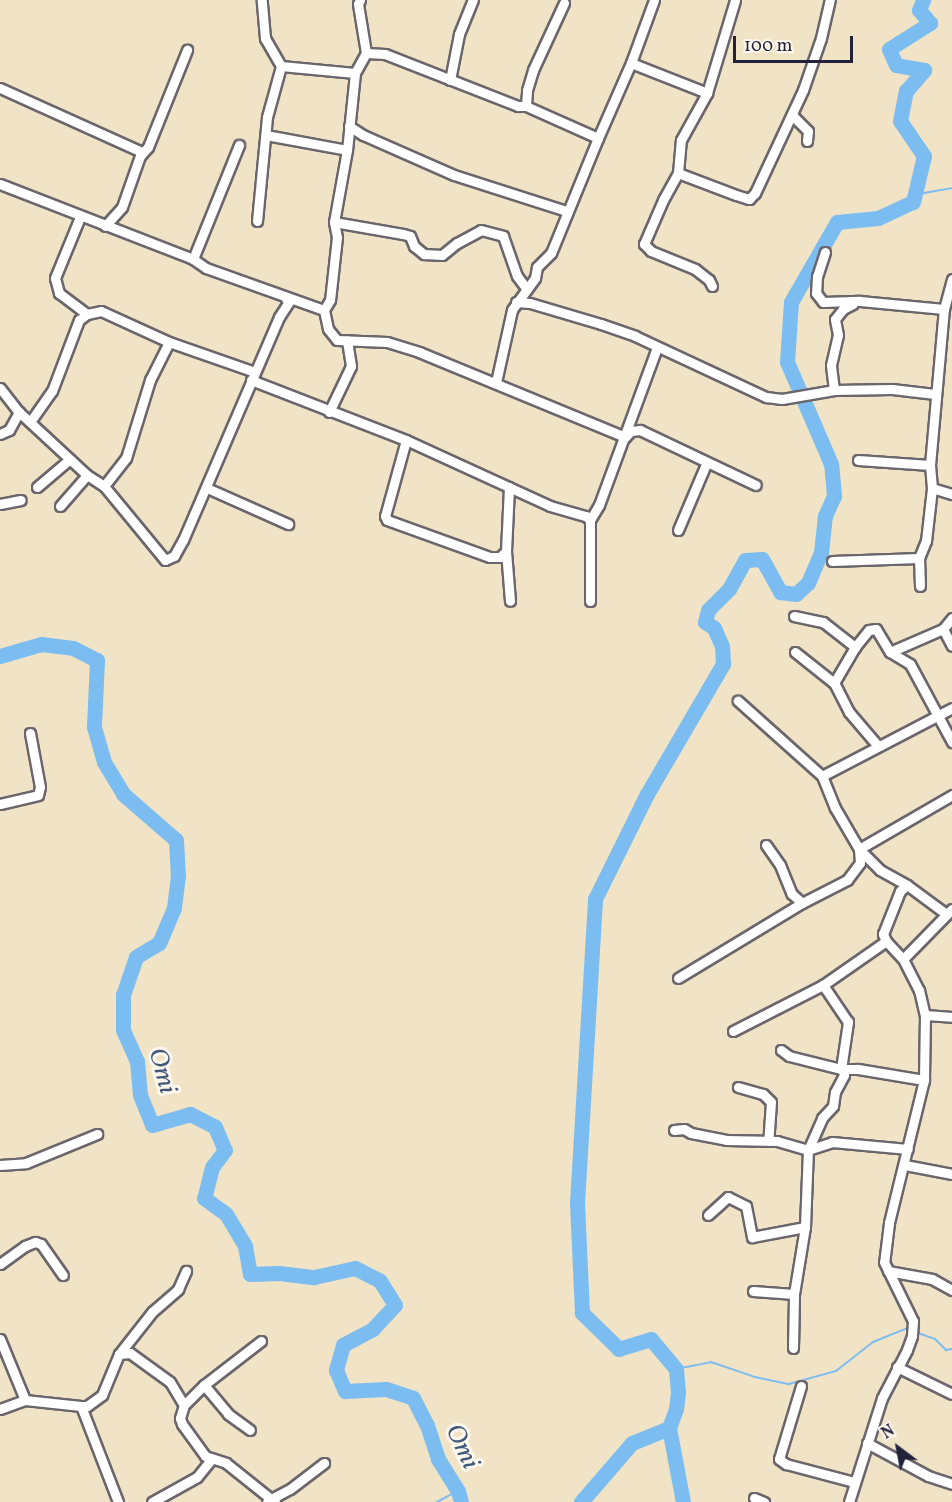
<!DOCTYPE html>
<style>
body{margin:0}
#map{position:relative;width:952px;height:1502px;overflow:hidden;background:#f1e3c6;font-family:Vollkorn,serif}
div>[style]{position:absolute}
.stream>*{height:2px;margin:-1px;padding:0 1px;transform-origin:1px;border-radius:1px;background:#7cbdf1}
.river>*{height:15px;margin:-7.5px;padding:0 7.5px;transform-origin:7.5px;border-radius:7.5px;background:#7cbdf1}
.roads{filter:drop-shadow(2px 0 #6a666c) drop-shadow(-2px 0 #6a666c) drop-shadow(0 2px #6a666c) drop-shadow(0 -2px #6a666c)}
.minor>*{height:9px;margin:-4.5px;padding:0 4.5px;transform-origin:4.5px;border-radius:4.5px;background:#fff}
span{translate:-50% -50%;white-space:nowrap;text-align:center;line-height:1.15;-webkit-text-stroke:6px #fbf7ec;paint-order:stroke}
.water-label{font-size:26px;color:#42587b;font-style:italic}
.north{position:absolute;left:868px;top:1418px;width:60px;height:60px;-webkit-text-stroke:4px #fbf7ec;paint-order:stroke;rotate:328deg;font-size:16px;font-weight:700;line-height:24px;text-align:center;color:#22223b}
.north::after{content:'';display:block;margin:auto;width:21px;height:27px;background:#22223b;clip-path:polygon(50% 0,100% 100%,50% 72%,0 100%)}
.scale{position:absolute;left:733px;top:36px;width:120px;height:27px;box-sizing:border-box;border:3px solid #22223b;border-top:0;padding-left:8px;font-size:18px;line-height:21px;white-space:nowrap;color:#22223b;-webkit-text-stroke:4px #fbf7ec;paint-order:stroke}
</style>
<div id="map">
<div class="stream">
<i style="left:916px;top:189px;width:9px;rotate:27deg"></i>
<i style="left:924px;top:193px;width:28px;rotate:-10deg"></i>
<i style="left:915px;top:1332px;width:21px;rotate:19deg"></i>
<i style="left:935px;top:1339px;width:16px;rotate:45deg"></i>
<i style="left:946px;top:1350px;width:6px;rotate:-9deg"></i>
<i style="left:676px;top:1369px;width:36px;rotate:-11deg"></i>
<i style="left:711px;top:1362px;width:46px;rotate:18.8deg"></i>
<i style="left:755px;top:1377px;width:35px;rotate:12deg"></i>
<i style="left:789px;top:1384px;width:49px;rotate:-15.5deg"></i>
<i style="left:836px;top:1371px;width:47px;rotate:-38.1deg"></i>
<i style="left:873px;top:1342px;width:35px;rotate:-22deg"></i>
<i style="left:906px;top:1329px;width:4px;rotate:14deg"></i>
<i style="left:437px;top:1502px;width:24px;rotate:-28deg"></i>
</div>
<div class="river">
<i style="left:0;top:656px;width:43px;rotate:-16.3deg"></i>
<i style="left:41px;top:644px;width:32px;rotate:7deg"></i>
<i style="left:73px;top:648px;width:27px;rotate:27deg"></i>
<i style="left:97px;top:660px;width:67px;rotate:92.6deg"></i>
<i style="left:94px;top:727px;width:36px;rotate:74deg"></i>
<i style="left:104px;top:762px;width:37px;rotate:59deg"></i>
<i style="left:123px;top:794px;width:70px;rotate:41deg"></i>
<i style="left:176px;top:840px;width:35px;rotate:87deg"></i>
<i style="left:178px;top:875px;width:33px;rotate:97deg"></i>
<i style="left:174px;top:908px;width:38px;rotate:113deg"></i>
<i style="left:159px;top:943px;width:27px;rotate:149deg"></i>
<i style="left:136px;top:957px;width:40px;rotate:108.9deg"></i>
<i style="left:123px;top:995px;width:35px;rotate:90deg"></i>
<i style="left:123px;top:1030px;width:34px;rotate:66deg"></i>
<i style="left:137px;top:1061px;width:34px;rotate:85deg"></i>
<i style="left:140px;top:1095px;width:32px;rotate:68deg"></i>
<i style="left:152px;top:1125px;width:40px;rotate:-16deg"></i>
<i style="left:190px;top:1114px;width:28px;rotate:27deg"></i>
<i style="left:215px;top:1127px;width:25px;rotate:67deg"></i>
<i style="left:225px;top:1150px;width:21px;rotate:127deg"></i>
<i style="left:212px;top:1167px;width:32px;rotate:104deg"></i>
<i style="left:204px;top:1198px;width:27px;rotate:36deg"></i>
<i style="left:226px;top:1214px;width:37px;rotate:59deg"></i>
<i style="left:245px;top:1246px;width:28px;rotate:80deg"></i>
<i style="left:250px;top:1274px;width:29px;rotate:-2deg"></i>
<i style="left:279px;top:1273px;width:35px;rotate:7deg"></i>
<i style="left:314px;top:1277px;width:42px;rotate:-12.4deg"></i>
<i style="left:355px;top:1268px;width:28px;rotate:27deg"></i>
<i style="left:380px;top:1281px;width:28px;rotate:58deg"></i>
<i style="left:395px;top:1305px;width:33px;rotate:133deg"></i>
<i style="left:373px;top:1329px;width:34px;rotate:152deg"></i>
<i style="left:343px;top:1345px;width:26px;rotate:106deg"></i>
<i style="left:336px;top:1370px;width:23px;rotate:67deg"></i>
<i style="left:345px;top:1391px;width:41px;rotate:-2.8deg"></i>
<i style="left:386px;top:1389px;width:28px;rotate:18deg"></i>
<i style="left:413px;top:1398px;width:30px;rotate:63deg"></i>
<i style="left:427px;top:1425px;width:36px;rotate:72deg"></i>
<i style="left:438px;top:1459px;width:38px;rotate:58deg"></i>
<i style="left:458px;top:1491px;width:11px;rotate:75deg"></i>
<i style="left:669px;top:1428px;width:20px;rotate:-70deg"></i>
<i style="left:676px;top:1409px;width:17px;rotate:-83deg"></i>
<i style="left:678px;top:1392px;width:23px;rotate:-95deg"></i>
<i style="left:676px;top:1369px;width:39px;rotate:-130deg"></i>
<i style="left:651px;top:1339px;width:34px;rotate:163deg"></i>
<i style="left:619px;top:1349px;width:52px;rotate:-135.8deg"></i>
<i style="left:582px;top:1313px;width:110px;rotate:-92.6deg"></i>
<i style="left:577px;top:1203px;width:305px;rotate:-86.6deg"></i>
<i style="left:595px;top:899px;width:117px;rotate:-63.7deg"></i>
<i style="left:647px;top:794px;width:151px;rotate:-59.7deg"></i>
<i style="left:723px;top:664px;width:18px;rotate:-93deg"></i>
<i style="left:722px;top:646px;width:20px;rotate:-114deg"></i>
<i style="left:714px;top:628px;width:11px;rotate:-146deg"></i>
<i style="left:705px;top:622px;width:12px;rotate:-76deg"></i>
<i style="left:708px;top:610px;width:30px;rotate:-45deg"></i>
<i style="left:729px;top:589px;width:33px;rotate:-61deg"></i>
<i style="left:745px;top:560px;width:17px;rotate:-3deg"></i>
<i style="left:762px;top:559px;width:38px;rotate:61deg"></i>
<i style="left:780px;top:592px;width:16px;rotate:7deg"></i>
<i style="left:796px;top:594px;width:16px;rotate:-43deg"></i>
<i style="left:808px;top:583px;width:33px;rotate:-67deg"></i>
<i style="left:821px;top:553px;width:37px;rotate:-84deg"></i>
<i style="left:825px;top:516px;width:22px;rotate:-66deg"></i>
<i style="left:834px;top:496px;width:32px;rotate:-95deg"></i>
<i style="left:831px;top:464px;width:111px;rotate:-113.3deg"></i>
<i style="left:787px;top:362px;width:60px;rotate:-86.2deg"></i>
<i style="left:791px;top:302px;width:92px;rotate:-60.1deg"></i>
<i style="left:837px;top:222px;width:41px;rotate:-5.6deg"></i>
<i style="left:878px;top:218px;width:38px;rotate:-25deg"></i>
<i style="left:913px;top:202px;width:47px;rotate:-76.6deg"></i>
<i style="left:924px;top:156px;width:42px;rotate:-124.4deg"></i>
<i style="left:900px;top:121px;width:31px;rotate:-79deg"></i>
<i style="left:906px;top:91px;width:28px;rotate:-49deg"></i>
<i style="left:924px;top:70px;width:28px;rotate:-170deg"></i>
<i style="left:896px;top:65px;width:17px;rotate:-114deg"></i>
<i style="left:889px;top:49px;width:49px;rotate:-32.4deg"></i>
<i style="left:930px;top:23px;width:17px;rotate:-130deg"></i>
<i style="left:919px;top:10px;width:11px;rotate:-68deg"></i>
<i style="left:581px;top:1502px;width:78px;rotate:-49.2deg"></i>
<i style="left:632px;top:1443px;width:40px;rotate:-22deg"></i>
<i style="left:669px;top:1428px;width:75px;rotate:79.3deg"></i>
</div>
<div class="roads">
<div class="minor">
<i style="left:360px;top:0;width:4px;rotate:117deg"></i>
<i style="left:358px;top:4px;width:50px;rotate:80.7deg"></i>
<i style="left:366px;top:53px;width:23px;rotate:119deg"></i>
<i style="left:355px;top:73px;width:77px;rotate:95.9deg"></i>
<i style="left:347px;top:150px;width:73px;rotate:100.2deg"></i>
<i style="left:334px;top:222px;width:15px;rotate:79deg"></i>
<i style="left:337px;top:237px;width:63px;rotate:96.3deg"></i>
<i style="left:330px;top:300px;width:12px;rotate:121deg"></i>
<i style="left:324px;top:310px;width:19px;rotate:78deg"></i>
<i style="left:328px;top:329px;width:14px;rotate:51deg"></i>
<i style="left:337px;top:340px;width:50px;rotate:2.3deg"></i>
<i style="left:387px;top:342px;width:34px;rotate:17deg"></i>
<i style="left:419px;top:352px;width:223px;rotate:22.4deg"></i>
<i style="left:625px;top:437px;width:8px;rotate:-45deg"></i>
<i style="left:631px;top:431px;width:9px;rotate:-6deg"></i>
<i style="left:640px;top:430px;width:128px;rotate:25.4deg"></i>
<i style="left:654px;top:0;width:67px;rotate:110.1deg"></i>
<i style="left:631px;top:63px;width:82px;rotate:21.5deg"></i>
<i style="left:366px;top:53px;width:19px;rotate:3deg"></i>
<i style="left:385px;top:54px;width:143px;rotate:21.4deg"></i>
<i style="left:518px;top:106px;width:8px"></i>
<i style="left:526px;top:106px;width:79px;rotate:24deg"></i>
<i style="left:598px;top:138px;width:124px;rotate:112.2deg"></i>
<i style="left:551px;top:253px;width:20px;rotate:135deg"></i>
<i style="left:537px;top:267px;width:11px;rotate:100deg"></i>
<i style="left:535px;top:278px;width:39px;rotate:126deg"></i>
<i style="left:512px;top:310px;width:74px;rotate:102.5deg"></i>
<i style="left:281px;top:66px;width:74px;rotate:5.4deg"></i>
<i style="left:450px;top:80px;width:47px;rotate:-78.9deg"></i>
<i style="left:459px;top:34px;width:37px;rotate:-68deg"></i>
<i style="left:0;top:88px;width:156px;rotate:24.3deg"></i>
<i style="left:526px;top:106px;width:16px;rotate:-86deg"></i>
<i style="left:527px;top:90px;width:21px;rotate:-73deg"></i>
<i style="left:533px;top:70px;width:74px;rotate:-65.2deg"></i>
<i style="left:793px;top:116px;width:21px;rotate:45deg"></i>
<i style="left:808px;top:131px;width:10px;rotate:96deg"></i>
<i style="left:349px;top:126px;width:17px;rotate:33deg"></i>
<i style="left:363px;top:135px;width:99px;rotate:23.7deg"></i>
<i style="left:454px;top:175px;width:118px;rotate:17.8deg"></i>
<i style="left:266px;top:135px;width:82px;rotate:10.5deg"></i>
<i style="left:598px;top:138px;width:82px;rotate:-66.3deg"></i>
<i style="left:678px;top:173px;width:62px;rotate:20.8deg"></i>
<i style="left:736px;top:195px;width:14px;rotate:17deg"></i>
<i style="left:749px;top:199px;width:8px;rotate:-45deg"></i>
<i style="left:755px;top:193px;width:114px;rotate:-65deg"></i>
<i style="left:803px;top:90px;width:55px;rotate:-70.9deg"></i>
<i style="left:821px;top:38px;width:39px;rotate:-77deg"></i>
<i style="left:0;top:184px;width:207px;rotate:21.2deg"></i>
<i style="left:193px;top:259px;width:16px;rotate:35deg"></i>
<i style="left:206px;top:268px;width:125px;rotate:19.6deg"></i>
<i style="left:80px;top:217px;width:66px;rotate:112.3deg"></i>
<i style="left:55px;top:278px;width:16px;rotate:75deg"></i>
<i style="left:59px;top:293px;width:35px;rotate:37deg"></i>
<i style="left:257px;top:221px;width:104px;rotate:-84.5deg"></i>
<i style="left:267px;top:117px;width:53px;rotate:-74.6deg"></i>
<i style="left:281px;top:66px;width:32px;rotate:-120deg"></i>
<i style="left:265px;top:38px;width:38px;rotate:-95deg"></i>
<i style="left:334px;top:222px;width:70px;rotate:9.9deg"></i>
<i style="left:403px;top:234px;width:7px;rotate:16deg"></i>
<i style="left:410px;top:236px;width:11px;rotate:68deg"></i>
<i style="left:414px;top:246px;width:13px;rotate:39deg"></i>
<i style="left:424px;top:254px;width:18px;rotate:3deg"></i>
<i style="left:442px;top:255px;width:19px;rotate:-39deg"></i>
<i style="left:457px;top:243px;width:27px;rotate:-28deg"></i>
<i style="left:481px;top:230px;width:23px;rotate:15deg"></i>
<i style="left:503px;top:236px;width:42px;rotate:70.7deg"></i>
<i style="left:517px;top:276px;width:15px;rotate:53deg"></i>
<i style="left:105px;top:226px;width:25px;rotate:-48deg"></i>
<i style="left:122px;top:207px;width:54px;rotate:-70.6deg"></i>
<i style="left:140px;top:156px;width:12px;rotate:-48deg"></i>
<i style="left:148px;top:147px;width:105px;rotate:-68.1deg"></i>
<i style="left:825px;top:252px;width:25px;rotate:108deg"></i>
<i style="left:817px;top:276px;width:17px;rotate:93deg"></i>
<i style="left:816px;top:293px;width:11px;rotate:52deg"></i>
<i style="left:823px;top:302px;width:37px;rotate:-2deg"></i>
<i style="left:860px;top:301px;width:84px;rotate:5.4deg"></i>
<i style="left:193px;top:259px;width:123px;rotate:-68deg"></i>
<i style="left:712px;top:286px;width:7px;rotate:-117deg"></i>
<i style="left:709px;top:280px;width:18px;rotate:-142deg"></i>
<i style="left:695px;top:269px;width:48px;rotate:-157.8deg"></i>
<i style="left:651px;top:251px;width:10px;rotate:-135deg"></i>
<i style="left:644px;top:244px;width:48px;rotate:-66.6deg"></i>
<i style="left:663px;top:200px;width:31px;rotate:-61deg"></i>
<i style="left:678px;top:173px;width:33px;rotate:-85deg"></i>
<i style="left:681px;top:140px;width:54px;rotate:-61deg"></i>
<i style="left:707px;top:93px;width:97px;rotate:-73.2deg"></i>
<i style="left:516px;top:302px;width:14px;rotate:4deg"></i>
<i style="left:530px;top:303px;width:74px;rotate:16.5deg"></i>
<i style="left:601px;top:324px;width:36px;rotate:19deg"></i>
<i style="left:635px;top:336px;width:145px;rotate:25deg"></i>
<i style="left:766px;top:397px;width:16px;rotate:7deg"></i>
<i style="left:782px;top:399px;width:53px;rotate:-9.8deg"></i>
<i style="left:834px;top:390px;width:58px;rotate:-1deg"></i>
<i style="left:892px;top:389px;width:43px;rotate:6.6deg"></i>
<i style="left:251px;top:380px;width:166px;rotate:21.2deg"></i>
<i style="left:406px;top:440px;width:158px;rotate:24.6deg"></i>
<i style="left:550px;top:506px;width:37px;rotate:16deg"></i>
<i style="left:586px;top:516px;width:6px;rotate:45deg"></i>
<i style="left:590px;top:520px;width:81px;rotate:90deg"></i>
<i style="left:0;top:388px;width:31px;rotate:52deg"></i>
<i style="left:19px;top:412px;width:93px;rotate:42.8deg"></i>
<i style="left:87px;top:475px;width:20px;rotate:33deg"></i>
<i style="left:104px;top:486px;width:96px;rotate:50.5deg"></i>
<i style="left:165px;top:560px;width:10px;rotate:-24deg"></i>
<i style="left:174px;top:556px;width:18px;rotate:-61deg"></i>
<i style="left:183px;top:540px;width:243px;rotate:-66.7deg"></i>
<i style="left:279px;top:317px;width:20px;rotate:-57deg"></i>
<i style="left:290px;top:300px;width:4px;rotate:-166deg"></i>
<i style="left:834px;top:390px;width:25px;rotate:-97deg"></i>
<i style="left:831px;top:365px;width:31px;rotate:-77deg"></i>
<i style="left:838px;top:335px;width:16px;rotate:-101deg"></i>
<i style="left:835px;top:319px;width:13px;rotate:-51deg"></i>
<i style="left:843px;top:309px;width:11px;rotate:-27deg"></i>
<i style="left:329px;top:412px;width:51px;rotate:-64.4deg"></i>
<i style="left:351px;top:366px;width:26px;rotate:-99deg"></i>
<i style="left:30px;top:422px;width:38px;rotate:-55deg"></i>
<i style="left:52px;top:391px;width:76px;rotate:-69.2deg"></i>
<i style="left:79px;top:320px;width:10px;rotate:-37deg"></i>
<i style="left:87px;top:314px;width:14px;rotate:-12deg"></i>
<i style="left:101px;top:311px;width:75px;rotate:24.5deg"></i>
<i style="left:169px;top:342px;width:91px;rotate:19.2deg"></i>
<i style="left:0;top:434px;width:10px;rotate:-24deg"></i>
<i style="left:9px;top:430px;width:21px;rotate:-61deg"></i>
<i style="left:406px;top:440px;width:79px;rotate:105.4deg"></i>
<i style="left:385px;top:516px;width:4px;rotate:63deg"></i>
<i style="left:387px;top:520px;width:109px;rotate:19.8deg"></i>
<i style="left:490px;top:557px;width:10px"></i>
<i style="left:500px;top:557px;width:8px;rotate:-45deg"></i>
<i style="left:506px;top:551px;width:64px;rotate:-87.3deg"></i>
<i style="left:858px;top:460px;width:72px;rotate:4deg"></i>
<i style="left:104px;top:486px;width:36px;rotate:-52deg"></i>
<i style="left:126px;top:458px;width:82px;rotate:-72.9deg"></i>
<i style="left:150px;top:380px;width:42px;rotate:-63.4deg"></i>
<i style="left:37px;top:487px;width:43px;rotate:-40.3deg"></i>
<i style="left:207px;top:488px;width:89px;rotate:24deg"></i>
<i style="left:932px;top:488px;width:21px;rotate:17deg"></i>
<i style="left:0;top:504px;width:21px;rotate:-11deg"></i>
<i style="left:60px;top:506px;width:41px;rotate:-48.9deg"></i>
<i style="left:590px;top:520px;width:17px;rotate:-59deg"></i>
<i style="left:599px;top:505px;width:168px;rotate:-69.8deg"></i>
<i style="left:678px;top:530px;width:72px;rotate:-67deg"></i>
<i style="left:506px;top:551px;width:50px;rotate:85.4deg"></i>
<i style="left:832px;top:561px;width:87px;rotate:-2deg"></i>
<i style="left:920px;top:586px;width:28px;rotate:-92deg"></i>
<i style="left:919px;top:558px;width:18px;rotate:-68deg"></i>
<i style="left:926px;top:541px;width:53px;rotate:-83.5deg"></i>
<i style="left:932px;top:488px;width:23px;rotate:-95deg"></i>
<i style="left:930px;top:465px;width:157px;rotate:-84.9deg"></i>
<i style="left:944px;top:309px;width:31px;rotate:-75deg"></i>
<i style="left:794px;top:616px;width:30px;rotate:12deg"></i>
<i style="left:823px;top:622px;width:41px;rotate:38deg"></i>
<i style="left:952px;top:618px;width:14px;rotate:129deg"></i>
<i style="left:943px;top:629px;width:19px;rotate:62deg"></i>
<i style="left:795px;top:652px;width:50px;rotate:38.5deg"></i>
<i style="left:890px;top:652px;width:58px;rotate:-23.5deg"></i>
<i style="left:878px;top:746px;width:45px;rotate:-130.5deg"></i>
<i style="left:849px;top:712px;width:33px;rotate:-117deg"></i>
<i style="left:834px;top:683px;width:42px;rotate:-59.7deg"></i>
<i style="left:855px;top:647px;width:22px;rotate:-51deg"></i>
<i style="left:869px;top:630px;width:7px;rotate:-8deg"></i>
<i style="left:876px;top:629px;width:27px;rotate:59deg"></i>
<i style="left:890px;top:652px;width:23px;rotate:31deg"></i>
<i style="left:910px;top:664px;width:89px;rotate:61.7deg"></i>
<i style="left:822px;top:776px;width:147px;rotate:-27.6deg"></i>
<i style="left:0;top:804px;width:39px;rotate:-13deg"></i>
<i style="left:38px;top:795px;width:8px;rotate:-76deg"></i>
<i style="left:40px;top:787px;width:55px;rotate:-100.5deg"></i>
<i style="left:766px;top:845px;width:24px;rotate:55deg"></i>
<i style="left:780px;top:865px;width:31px;rotate:68deg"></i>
<i style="left:792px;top:894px;width:13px;rotate:42deg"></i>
<i style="left:907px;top:885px;width:49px;rotate:36.6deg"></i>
<i style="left:886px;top:941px;width:8px;rotate:-113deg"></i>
<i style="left:883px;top:934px;width:46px;rotate:-68.4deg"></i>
<i style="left:900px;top:891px;width:9px;rotate:-41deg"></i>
<i style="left:907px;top:885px;width:31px;rotate:-151deg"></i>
<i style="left:880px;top:870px;width:30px;rotate:-135deg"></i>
<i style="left:859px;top:849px;width:108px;rotate:-30.1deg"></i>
<i style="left:903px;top:959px;width:70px;rotate:-45.6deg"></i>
<i style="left:678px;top:978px;width:145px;rotate:-31.2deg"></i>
<i style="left:802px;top:903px;width:51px;rotate:-27.1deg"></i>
<i style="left:847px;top:880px;width:21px;rotate:-53deg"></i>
<i style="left:860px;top:863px;width:14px;rotate:-94deg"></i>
<i style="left:859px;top:849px;width:48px;rotate:-120.3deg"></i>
<i style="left:835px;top:808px;width:35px;rotate:-112deg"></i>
<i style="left:822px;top:776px;width:113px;rotate:-138.2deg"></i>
<i style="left:925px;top:1015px;width:27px;rotate:4deg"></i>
<i style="left:733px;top:1031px;width:101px;rotate:-27.1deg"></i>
<i style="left:823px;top:985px;width:77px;rotate:-34.9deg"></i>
<i style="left:886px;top:941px;width:25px;rotate:47deg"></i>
<i style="left:903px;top:959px;width:35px;rotate:63deg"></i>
<i style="left:919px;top:990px;width:26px;rotate:77deg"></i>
<i style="left:925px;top:1015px;width:65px;rotate:90.9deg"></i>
<i style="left:924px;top:1080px;width:147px;rotate:103.8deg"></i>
<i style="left:889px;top:1223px;width:39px;rotate:97deg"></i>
<i style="left:884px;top:1262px;width:66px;rotate:63.8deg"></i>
<i style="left:913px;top:1321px;width:15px;rotate:94deg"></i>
<i style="left:912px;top:1336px;width:15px;rotate:110deg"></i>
<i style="left:907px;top:1350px;width:54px;rotate:117.5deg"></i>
<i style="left:882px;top:1398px;width:109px;rotate:107.6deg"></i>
<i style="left:781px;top:1050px;width:10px;rotate:37deg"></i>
<i style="left:789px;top:1056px;width:54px;rotate:14deg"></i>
<i style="left:841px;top:1069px;width:48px;rotate:-81.5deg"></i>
<i style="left:848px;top:1022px;width:45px;rotate:-124deg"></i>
<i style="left:738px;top:1087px;width:26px;rotate:16deg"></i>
<i style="left:763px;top:1094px;width:11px;rotate:45deg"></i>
<i style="left:771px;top:1102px;width:39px;rotate:94deg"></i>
<i style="left:674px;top:1130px;width:10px;rotate:-6deg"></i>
<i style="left:684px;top:1129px;width:8px;rotate:30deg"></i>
<i style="left:691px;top:1133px;width:36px;rotate:11deg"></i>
<i style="left:726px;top:1140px;width:51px;rotate:1.1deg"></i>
<i style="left:777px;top:1141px;width:32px;rotate:16deg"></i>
<i style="left:808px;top:1150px;width:25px;rotate:-18deg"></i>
<i style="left:832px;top:1142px;width:76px;rotate:5.3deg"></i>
<i style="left:0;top:1165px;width:26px;rotate:-4deg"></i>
<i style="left:26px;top:1163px;width:77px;rotate:-22.2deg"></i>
<i style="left:905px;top:1165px;width:48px;rotate:10.8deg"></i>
<i style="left:708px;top:1215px;width:27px;rotate:-42deg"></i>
<i style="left:728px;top:1197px;width:20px;rotate:27deg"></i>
<i style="left:746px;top:1206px;width:32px;rotate:79deg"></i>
<i style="left:752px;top:1237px;width:54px;rotate:-10.7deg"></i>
<i style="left:0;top:1264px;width:31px;rotate:-36deg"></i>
<i style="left:25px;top:1246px;width:11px;rotate:-22deg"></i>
<i style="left:35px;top:1242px;width:6px;rotate:18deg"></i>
<i style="left:41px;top:1244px;width:38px;rotate:55deg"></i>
<i style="left:888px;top:1271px;width:45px;rotate:10.3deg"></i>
<i style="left:932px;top:1279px;width:23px;rotate:29deg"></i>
<i style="left:753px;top:1291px;width:41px;rotate:4.2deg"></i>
<i style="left:0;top:1339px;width:66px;rotate:67.7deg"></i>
<i style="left:793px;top:1348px;width:54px;rotate:-88.9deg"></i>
<i style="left:794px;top:1294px;width:68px;rotate:-80.7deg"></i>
<i style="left:805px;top:1227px;width:77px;rotate:-87.8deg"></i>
<i style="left:808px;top:1150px;width:35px;rotate:-66deg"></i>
<i style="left:822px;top:1118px;width:16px;rotate:-47deg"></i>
<i style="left:833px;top:1106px;width:14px;rotate:-82deg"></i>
<i style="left:835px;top:1092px;width:19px;rotate:-62deg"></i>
<i style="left:844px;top:1075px;width:6px;rotate:-99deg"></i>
<i style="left:843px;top:1069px;width:15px"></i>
<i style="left:858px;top:1069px;width:67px;rotate:9.5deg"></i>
<i style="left:119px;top:1354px;width:11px;rotate:-5deg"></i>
<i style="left:130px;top:1353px;width:49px;rotate:35.9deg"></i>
<i style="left:170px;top:1382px;width:27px;rotate:59deg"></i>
<i style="left:184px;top:1405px;width:14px;rotate:107deg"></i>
<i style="left:180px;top:1418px;width:6px;rotate:72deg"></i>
<i style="left:182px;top:1424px;width:39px;rotate:54deg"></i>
<i style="left:205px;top:1456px;width:22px;rotate:18deg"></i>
<i style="left:226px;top:1463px;width:58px;rotate:38.7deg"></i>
<i style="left:271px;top:1499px;width:5px;rotate:143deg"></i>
<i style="left:897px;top:1367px;width:61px;rotate:26.1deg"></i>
<i style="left:204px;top:1385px;width:38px;rotate:50deg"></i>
<i style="left:228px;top:1414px;width:27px;rotate:36deg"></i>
<i style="left:801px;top:1386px;width:76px;rotate:106.8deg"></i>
<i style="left:779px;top:1459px;width:9px;rotate:36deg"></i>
<i style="left:786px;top:1464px;width:70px;rotate:14.8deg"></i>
<i style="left:184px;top:1405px;width:28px;rotate:-45deg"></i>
<i style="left:204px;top:1385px;width:72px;rotate:-37.7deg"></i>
<i style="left:81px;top:1406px;width:6px"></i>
<i style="left:87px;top:1406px;width:19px;rotate:-36deg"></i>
<i style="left:102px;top:1395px;width:44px;rotate:-67.5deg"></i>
<i style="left:119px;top:1354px;width:53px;rotate:-51.8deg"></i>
<i style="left:152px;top:1312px;width:35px;rotate:-41deg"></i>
<i style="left:178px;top:1289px;width:20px;rotate:-66deg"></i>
<i style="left:0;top:1409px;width:27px;rotate:-20deg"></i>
<i style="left:25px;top:1400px;width:56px;rotate:6.1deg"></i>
<i style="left:81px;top:1406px;width:103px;rotate:68.9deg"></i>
<i style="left:867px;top:1443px;width:69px;rotate:28.4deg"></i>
<i style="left:928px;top:1476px;width:25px;rotate:18deg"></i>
<i style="left:754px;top:1498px;width:11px;rotate:22deg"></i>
<i style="left:152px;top:1502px;width:51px;rotate:-29.1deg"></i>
<i style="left:197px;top:1477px;width:22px;rotate:-51deg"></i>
<i style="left:275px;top:1502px;width:5px;rotate:-143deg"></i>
<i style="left:271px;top:1499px;width:21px;rotate:-28deg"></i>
<i style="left:290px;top:1489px;width:43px;rotate:-37.4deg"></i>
</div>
</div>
<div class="water-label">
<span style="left:161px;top:1071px;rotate:75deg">Omi</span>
<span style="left:461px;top:1447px;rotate:65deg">Omi</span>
</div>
<div class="north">N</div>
<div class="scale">100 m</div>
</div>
